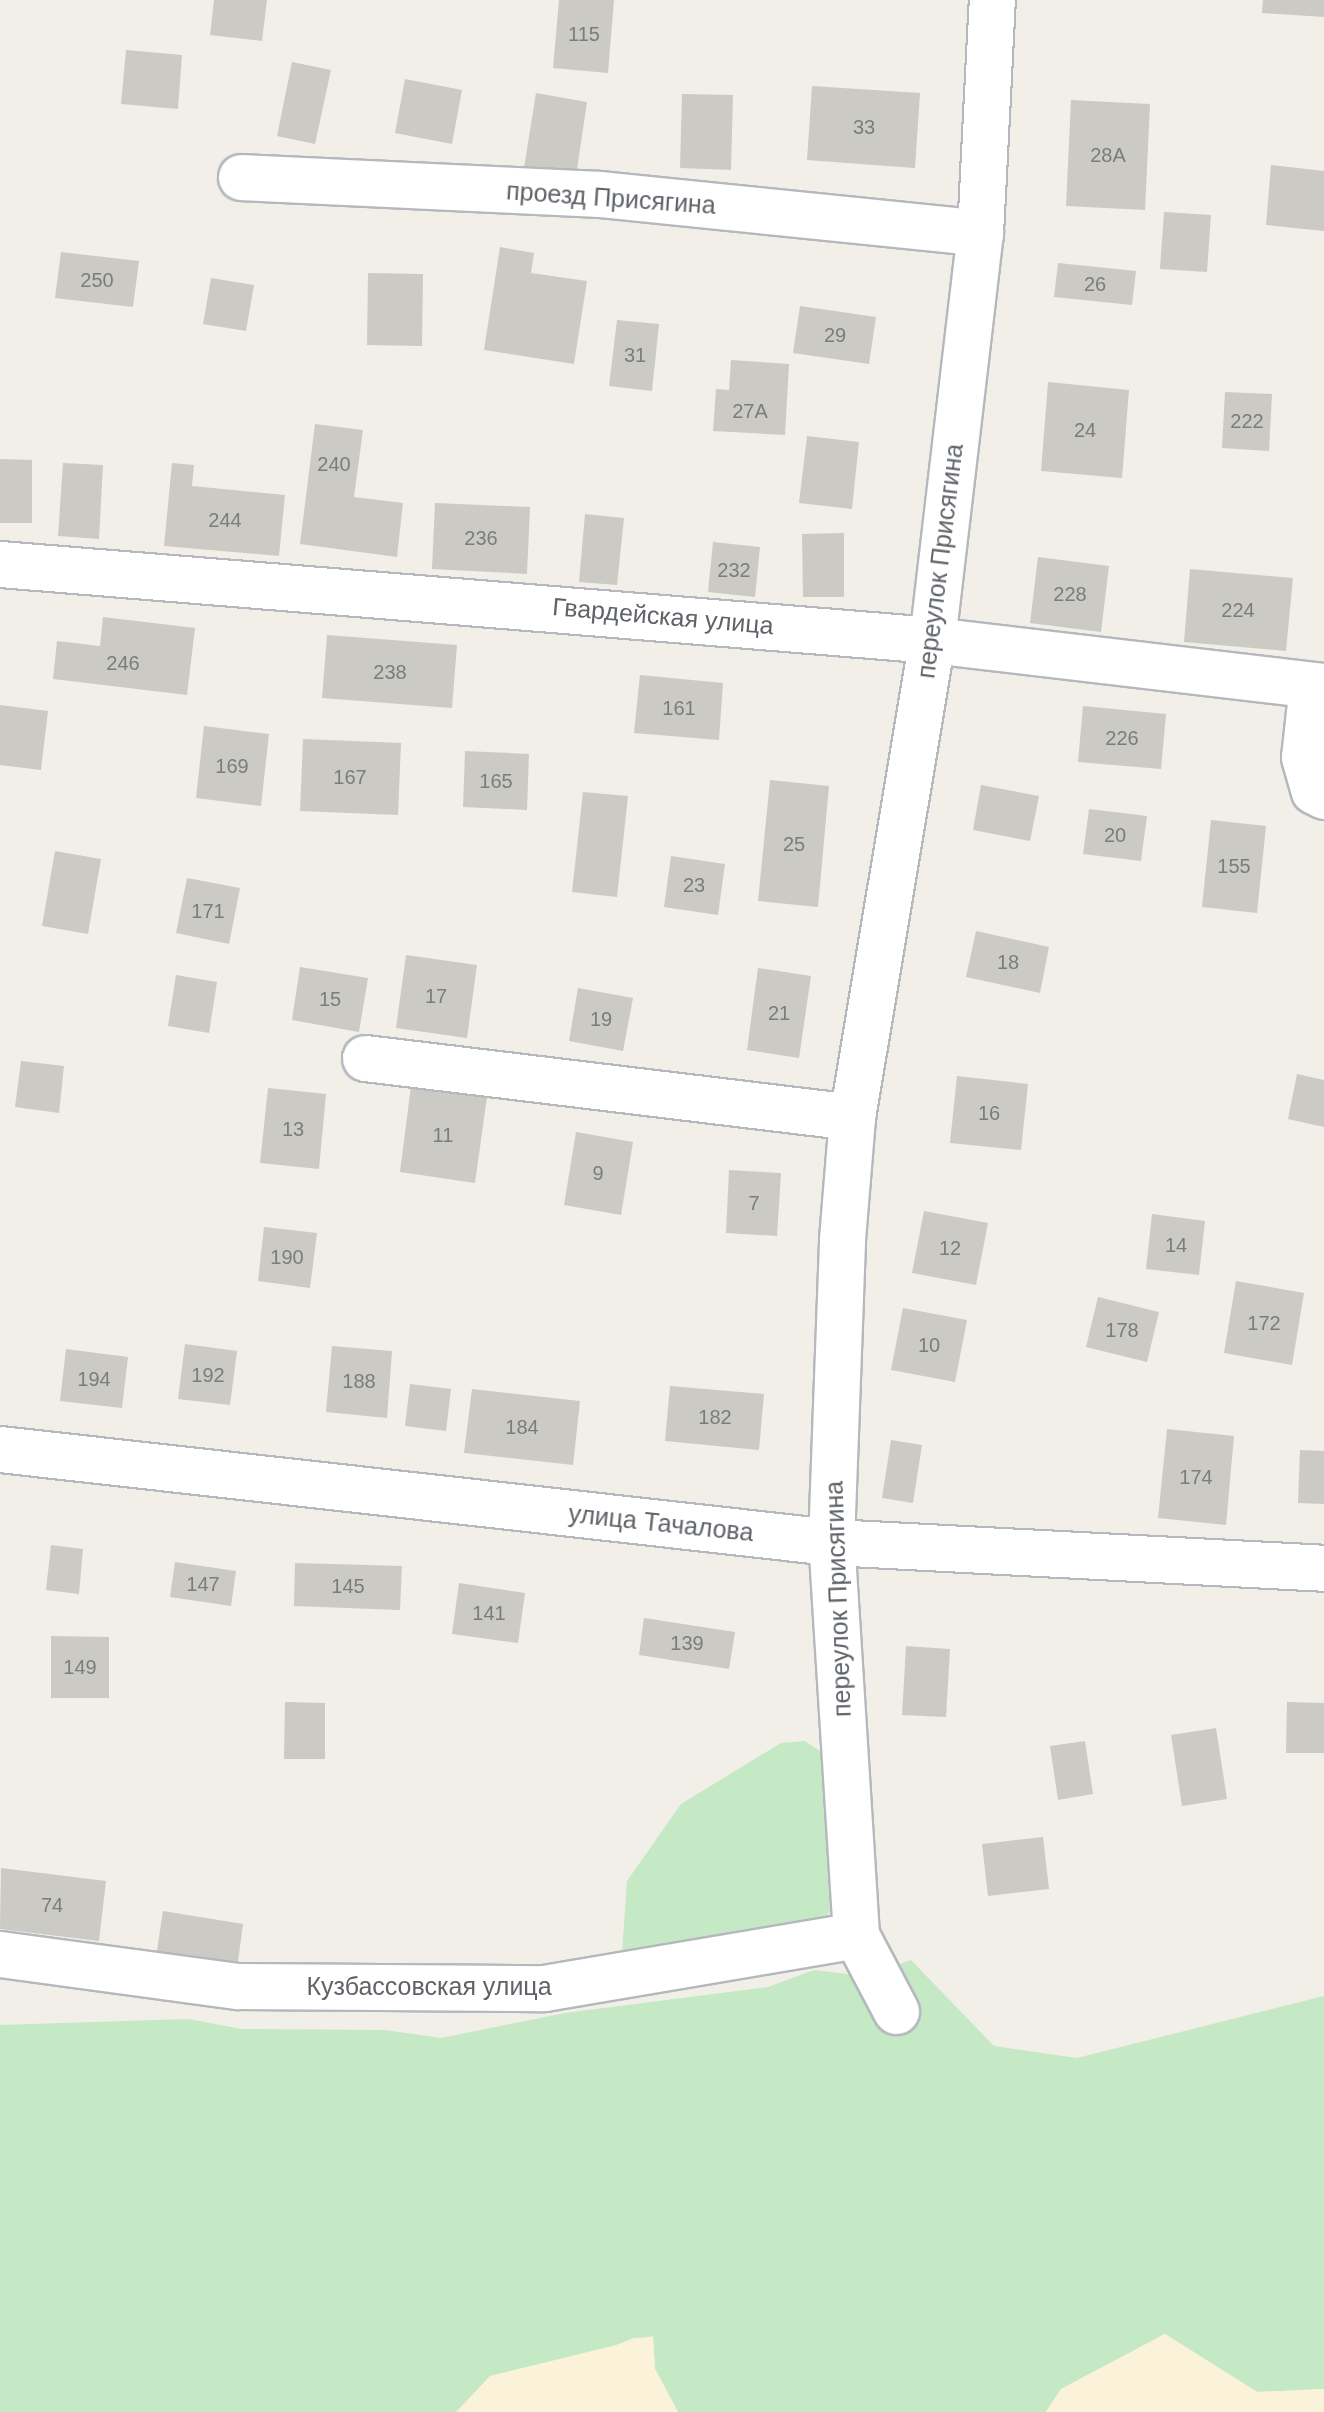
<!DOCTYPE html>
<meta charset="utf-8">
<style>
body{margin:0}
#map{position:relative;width:1324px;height:2412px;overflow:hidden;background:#f1efe8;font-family:Helvetica,sans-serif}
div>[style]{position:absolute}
.green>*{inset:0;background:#c5e8c5}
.sand>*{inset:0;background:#fbf3d9}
.building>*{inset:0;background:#cccac5}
.roads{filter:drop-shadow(2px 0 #b5b8bc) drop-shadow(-2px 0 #b5b8bc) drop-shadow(0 2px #b5b8bc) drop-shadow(0 -2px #b5b8bc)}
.street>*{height:45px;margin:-22.5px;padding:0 22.5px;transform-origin:22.5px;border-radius:22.5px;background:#fff}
span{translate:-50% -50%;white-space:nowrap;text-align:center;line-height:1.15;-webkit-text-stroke:8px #fff;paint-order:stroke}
.number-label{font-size:20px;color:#7a7d7f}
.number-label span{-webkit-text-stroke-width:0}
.street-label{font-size:25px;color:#5f6368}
</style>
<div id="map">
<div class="green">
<i style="clip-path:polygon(805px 1741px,824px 1754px,836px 1895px,827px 1917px,622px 1952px,627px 1881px,681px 1804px,781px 1743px)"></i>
<i style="clip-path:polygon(911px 1960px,994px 2046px,1077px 2058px,1324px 1996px,1324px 2389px,1257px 2392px,1165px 2334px,1061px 2389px,1046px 2412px,678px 2412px,655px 2369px,653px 2337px,633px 2338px,456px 2412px,0 2412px,0 2025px,188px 2019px,242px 2029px,385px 2030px,441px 2038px,565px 2013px,768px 1987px,814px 1970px,864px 1976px)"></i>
</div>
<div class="sand">
<i style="clip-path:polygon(1165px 2334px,1257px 2392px,1324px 2389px,1324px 2412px,1046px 2412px,1061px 2389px)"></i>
<i style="clip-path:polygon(653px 2336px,655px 2369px,678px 2412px,456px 2412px,490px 2376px)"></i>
</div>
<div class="building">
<i style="clip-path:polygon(214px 0,267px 0,262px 41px,210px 35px)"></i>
<i style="clip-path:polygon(559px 0,614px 0,608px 73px,553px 68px)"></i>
<i style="clip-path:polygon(1263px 0,1324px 0,1324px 17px,1262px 13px)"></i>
<i style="clip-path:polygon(126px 50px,182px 55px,178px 109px,121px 104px)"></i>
<i style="clip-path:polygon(292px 62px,331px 70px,315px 144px,277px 136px)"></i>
<i style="clip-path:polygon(405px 79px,462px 90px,452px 144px,395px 133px)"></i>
<i style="clip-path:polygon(812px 86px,920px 93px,915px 168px,807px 160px)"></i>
<i style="clip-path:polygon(536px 93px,587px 102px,576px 176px,524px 168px)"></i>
<i style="clip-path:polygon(682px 94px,733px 95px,731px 170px,680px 168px)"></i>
<i style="clip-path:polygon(1071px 100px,1150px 104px,1145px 210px,1066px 206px)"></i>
<i style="clip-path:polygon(1271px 165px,1324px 171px,1324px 231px,1266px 225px)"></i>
<i style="clip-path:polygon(1164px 212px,1211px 215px,1207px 272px,1160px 269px)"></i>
<i style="clip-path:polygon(500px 247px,534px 253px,531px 273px,587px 281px,574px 364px,484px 350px)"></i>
<i style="clip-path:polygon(61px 252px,139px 261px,133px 307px,55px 298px)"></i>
<i style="clip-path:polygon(1058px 263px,1136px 271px,1132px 305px,1054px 297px)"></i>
<i style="clip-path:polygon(368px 273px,423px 274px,422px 346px,367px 345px)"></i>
<i style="clip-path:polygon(211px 278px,254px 285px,246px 331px,203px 324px)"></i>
<i style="clip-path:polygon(800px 306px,876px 317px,869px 364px,793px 353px)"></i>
<i style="clip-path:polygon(617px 320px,659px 324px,652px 391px,609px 386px)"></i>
<i style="clip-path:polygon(731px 360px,789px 364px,785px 435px,713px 431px,716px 389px,729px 390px)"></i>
<i style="clip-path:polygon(1048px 382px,1129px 390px,1122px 478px,1041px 471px)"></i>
<i style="clip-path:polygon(1225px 392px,1272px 394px,1269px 451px,1222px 448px)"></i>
<i style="clip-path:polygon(315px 424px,363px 430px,354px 497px,403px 503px,397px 557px,300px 544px)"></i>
<i style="clip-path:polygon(807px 436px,859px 442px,852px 509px,799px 503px)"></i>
<i style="clip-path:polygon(0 459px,32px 460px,32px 523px,0 523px)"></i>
<i style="clip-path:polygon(63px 463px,103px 465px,99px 539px,58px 536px)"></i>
<i style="clip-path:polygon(172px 463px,194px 465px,192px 486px,285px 495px,279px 556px,164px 546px)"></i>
<i style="clip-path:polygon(435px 503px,530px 507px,527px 574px,432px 569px)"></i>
<i style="clip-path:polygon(585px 514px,624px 518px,617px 585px,579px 582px)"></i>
<i style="clip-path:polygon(844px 533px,844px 597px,803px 597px,802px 534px)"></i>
<i style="clip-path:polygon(713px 542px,760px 547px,755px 597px,708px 592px)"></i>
<i style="clip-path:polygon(1038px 557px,1109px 566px,1101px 632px,1030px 623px)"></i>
<i style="clip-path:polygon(1190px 569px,1293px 578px,1286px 651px,1184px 642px)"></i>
<i style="clip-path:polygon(103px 617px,195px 628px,187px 695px,53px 679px,57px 641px,100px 646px)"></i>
<i style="clip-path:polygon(327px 635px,457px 645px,452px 708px,322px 698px)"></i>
<i style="clip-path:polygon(640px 675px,723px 683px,719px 740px,634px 733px)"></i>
<i style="clip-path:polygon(0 705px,48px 711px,41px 770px,0 765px)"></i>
<i style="clip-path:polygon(1083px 706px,1166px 714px,1161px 769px,1078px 762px)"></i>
<i style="clip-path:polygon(204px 726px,269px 734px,261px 806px,196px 798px)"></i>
<i style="clip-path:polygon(303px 739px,401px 743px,398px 815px,300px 811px)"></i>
<i style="clip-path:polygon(465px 751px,529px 754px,527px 810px,463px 807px)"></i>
<i style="clip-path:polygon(770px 780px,829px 786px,818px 907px,758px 901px)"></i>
<i style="clip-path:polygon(981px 785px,1039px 796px,1030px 841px,973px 830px)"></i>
<i style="clip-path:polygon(583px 792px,628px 796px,617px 897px,572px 892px)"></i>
<i style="clip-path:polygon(1089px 809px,1147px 816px,1141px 861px,1083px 854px)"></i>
<i style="clip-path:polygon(1211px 820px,1266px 826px,1257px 913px,1202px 907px)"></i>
<i style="clip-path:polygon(55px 851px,101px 859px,88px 934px,42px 926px)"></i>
<i style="clip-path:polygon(671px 856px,725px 864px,718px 915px,664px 907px)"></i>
<i style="clip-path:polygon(187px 878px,240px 888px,229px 944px,176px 933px)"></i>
<i style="clip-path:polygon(976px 931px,1049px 947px,1040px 993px,966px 977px)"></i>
<i style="clip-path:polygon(406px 955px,477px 965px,467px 1038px,396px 1028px)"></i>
<i style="clip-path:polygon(300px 967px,368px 978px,359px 1032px,292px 1020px)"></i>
<i style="clip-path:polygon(758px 968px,811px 976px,799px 1058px,747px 1050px)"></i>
<i style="clip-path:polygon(176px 975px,217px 982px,209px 1033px,168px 1026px)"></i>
<i style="clip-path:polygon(578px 988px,633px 998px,623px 1051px,569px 1041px)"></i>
<i style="clip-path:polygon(21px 1061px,64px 1066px,59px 1113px,15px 1107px)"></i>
<i style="clip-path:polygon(1297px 1074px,1324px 1080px,1324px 1127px,1288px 1119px)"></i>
<i style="clip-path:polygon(957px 1076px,1028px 1084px,1021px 1150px,950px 1143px)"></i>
<i style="clip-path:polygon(411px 1086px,487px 1097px,475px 1183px,400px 1172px)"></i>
<i style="clip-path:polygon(268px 1088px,326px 1094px,319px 1169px,260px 1163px)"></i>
<i style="clip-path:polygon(576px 1132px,633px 1142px,621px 1215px,564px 1205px)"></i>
<i style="clip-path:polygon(729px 1170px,781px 1173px,777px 1236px,726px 1233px)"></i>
<i style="clip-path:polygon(924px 1211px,988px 1223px,976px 1285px,912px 1273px)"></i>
<i style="clip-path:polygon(1152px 1214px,1205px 1221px,1199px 1275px,1146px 1269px)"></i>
<i style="clip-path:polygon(264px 1227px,317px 1233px,310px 1288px,258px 1281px)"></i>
<i style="clip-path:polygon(1236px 1281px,1304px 1293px,1292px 1365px,1224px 1353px)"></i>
<i style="clip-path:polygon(1098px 1297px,1159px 1312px,1147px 1362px,1086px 1347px)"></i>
<i style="clip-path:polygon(903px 1308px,967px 1320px,955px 1382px,891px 1370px)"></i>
<i style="clip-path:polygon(185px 1344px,237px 1351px,230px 1405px,178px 1399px)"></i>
<i style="clip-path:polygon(332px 1346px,392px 1351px,387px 1418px,326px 1412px)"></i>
<i style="clip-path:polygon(66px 1349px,128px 1357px,122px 1408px,60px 1401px)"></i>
<i style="clip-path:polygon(410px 1384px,451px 1389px,446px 1431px,405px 1426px)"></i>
<i style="clip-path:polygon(670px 1386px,764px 1394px,759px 1450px,665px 1441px)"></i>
<i style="clip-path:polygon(472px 1389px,580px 1401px,573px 1465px,464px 1453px)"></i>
<i style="clip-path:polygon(1167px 1429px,1234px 1436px,1226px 1525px,1158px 1518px)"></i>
<i style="clip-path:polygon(891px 1440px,922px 1445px,913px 1503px,882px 1498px)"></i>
<i style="clip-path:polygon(1300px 1450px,1324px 1451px,1324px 1504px,1298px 1503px)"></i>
<i style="clip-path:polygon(51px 1545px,83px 1549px,79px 1594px,46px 1590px)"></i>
<i style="clip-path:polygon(175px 1562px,236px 1571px,231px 1606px,170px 1597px)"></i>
<i style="clip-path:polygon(295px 1563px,402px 1566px,400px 1610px,294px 1606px)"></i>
<i style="clip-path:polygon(459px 1583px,525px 1593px,518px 1643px,452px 1634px)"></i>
<i style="clip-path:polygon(644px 1618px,735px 1632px,729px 1669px,639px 1655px)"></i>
<i style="clip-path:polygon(51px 1636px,109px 1637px,109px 1698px,51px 1698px)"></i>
<i style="clip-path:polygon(906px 1646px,950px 1649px,946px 1717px,902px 1715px)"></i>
<i style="clip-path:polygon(285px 1702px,325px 1703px,325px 1759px,284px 1759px)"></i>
<i style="clip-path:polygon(1287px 1702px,1324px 1703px,1324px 1753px,1286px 1753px)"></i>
<i style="clip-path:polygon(1216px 1728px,1227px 1799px,1182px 1806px,1171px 1735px)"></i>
<i style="clip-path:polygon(1085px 1741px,1093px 1794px,1058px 1800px,1050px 1746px)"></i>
<i style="clip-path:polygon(1043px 1837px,1049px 1889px,988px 1896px,982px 1844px)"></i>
<i style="clip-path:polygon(1px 1868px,106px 1881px,99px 1941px,0 1929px)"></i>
<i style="clip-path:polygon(163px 1911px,243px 1924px,237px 1969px,156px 1957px)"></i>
</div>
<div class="roads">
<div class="street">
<i style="left:241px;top:177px;width:358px;rotate:2.7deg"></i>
<i style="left:599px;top:194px;width:383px;rotate:5.8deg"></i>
<i style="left:0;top:564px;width:935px;rotate:4.66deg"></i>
<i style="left:932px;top:640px;width:395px;rotate:6.7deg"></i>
<i style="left:1312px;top:685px;width:72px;rotate:96.3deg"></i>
<i style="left:1304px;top:757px;width:35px;rotate:74deg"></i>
<i style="left:1314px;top:791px;width:11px;rotate:27deg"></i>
<i style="left:365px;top:1058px;width:491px;rotate:6.9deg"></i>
<i style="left:0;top:1449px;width:836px;rotate:6.39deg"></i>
<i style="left:831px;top:1542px;width:494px;rotate:3deg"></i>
<i style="left:0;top:1954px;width:240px;rotate:7.7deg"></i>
<i style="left:238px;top:1986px;width:306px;rotate:0.4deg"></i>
<i style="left:544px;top:1988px;width:316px;rotate:-9.6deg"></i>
<i style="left:896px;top:2011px;width:86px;rotate:-117.8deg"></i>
<i style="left:856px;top:1935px;width:394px;rotate:-93.6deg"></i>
<i style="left:831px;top:1542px;width:303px;rotate:-87.9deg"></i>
<i style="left:842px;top:1239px;width:122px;rotate:-85.3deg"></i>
<i style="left:852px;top:1117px;width:484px;rotate:-80.5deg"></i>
<i style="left:932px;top:640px;width:410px;rotate:-83.3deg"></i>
<i style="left:980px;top:233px;width:233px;rotate:-87.1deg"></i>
</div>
</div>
<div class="number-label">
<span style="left:584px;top:34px">115</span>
<span style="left:864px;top:127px">33</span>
<span style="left:1108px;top:155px">28А</span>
<span style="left:97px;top:280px">250</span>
<span style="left:1095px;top:284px">26</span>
<span style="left:835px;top:335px">29</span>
<span style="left:635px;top:355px">31</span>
<span style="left:750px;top:411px">27А</span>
<span style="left:1247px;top:421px">222</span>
<span style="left:1085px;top:430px">24</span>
<span style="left:334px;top:464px">240</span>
<span style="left:225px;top:520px">244</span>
<span style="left:481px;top:538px">236</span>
<span style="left:734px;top:570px">232</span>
<span style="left:1070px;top:594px">228</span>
<span style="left:1238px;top:610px">224</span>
<span style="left:123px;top:663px">246</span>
<span style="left:390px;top:672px">238</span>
<span style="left:679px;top:708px">161</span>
<span style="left:1122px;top:738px">226</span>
<span style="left:232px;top:766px">169</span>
<span style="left:350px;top:777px">167</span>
<span style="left:496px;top:781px">165</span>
<span style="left:1115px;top:835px">20</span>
<span style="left:794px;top:844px">25</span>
<span style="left:1234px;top:866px">155</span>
<span style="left:694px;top:885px">23</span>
<span style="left:208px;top:911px">171</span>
<span style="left:1008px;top:962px">18</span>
<span style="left:436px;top:996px">17</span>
<span style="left:330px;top:999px">15</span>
<span style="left:779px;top:1013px">21</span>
<span style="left:601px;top:1019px">19</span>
<span style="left:989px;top:1113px">16</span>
<span style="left:293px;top:1129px">13</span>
<span style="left:443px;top:1135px">11</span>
<span style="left:598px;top:1173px">9</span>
<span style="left:754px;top:1203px">7</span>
<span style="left:1176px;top:1245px">14</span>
<span style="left:950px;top:1248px">12</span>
<span style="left:287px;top:1257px">190</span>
<span style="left:1264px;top:1323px">172</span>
<span style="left:1122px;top:1330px">178</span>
<span style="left:929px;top:1345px">10</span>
<span style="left:208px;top:1375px">192</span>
<span style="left:94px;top:1379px">194</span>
<span style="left:359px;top:1381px">188</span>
<span style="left:715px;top:1417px">182</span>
<span style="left:522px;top:1427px">184</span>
<span style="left:1196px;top:1477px">174</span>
<span style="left:203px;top:1584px">147</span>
<span style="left:348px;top:1586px">145</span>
<span style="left:489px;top:1613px">141</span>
<span style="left:687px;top:1643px">139</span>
<span style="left:80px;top:1667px">149</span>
<span style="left:52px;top:1905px">74</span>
</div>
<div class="street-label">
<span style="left:611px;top:198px;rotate:4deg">проезд Присягина</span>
<span style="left:940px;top:561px;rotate:-83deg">переулок Присягина</span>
<span style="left:663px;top:616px;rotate:5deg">Гвардейская улица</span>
<span style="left:661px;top:1523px;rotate:6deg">улица Тачалова</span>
<span style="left:838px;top:1599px;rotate:-92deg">переулок Присягина</span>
<span style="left:429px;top:1986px">Кузбассовская улица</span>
</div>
</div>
